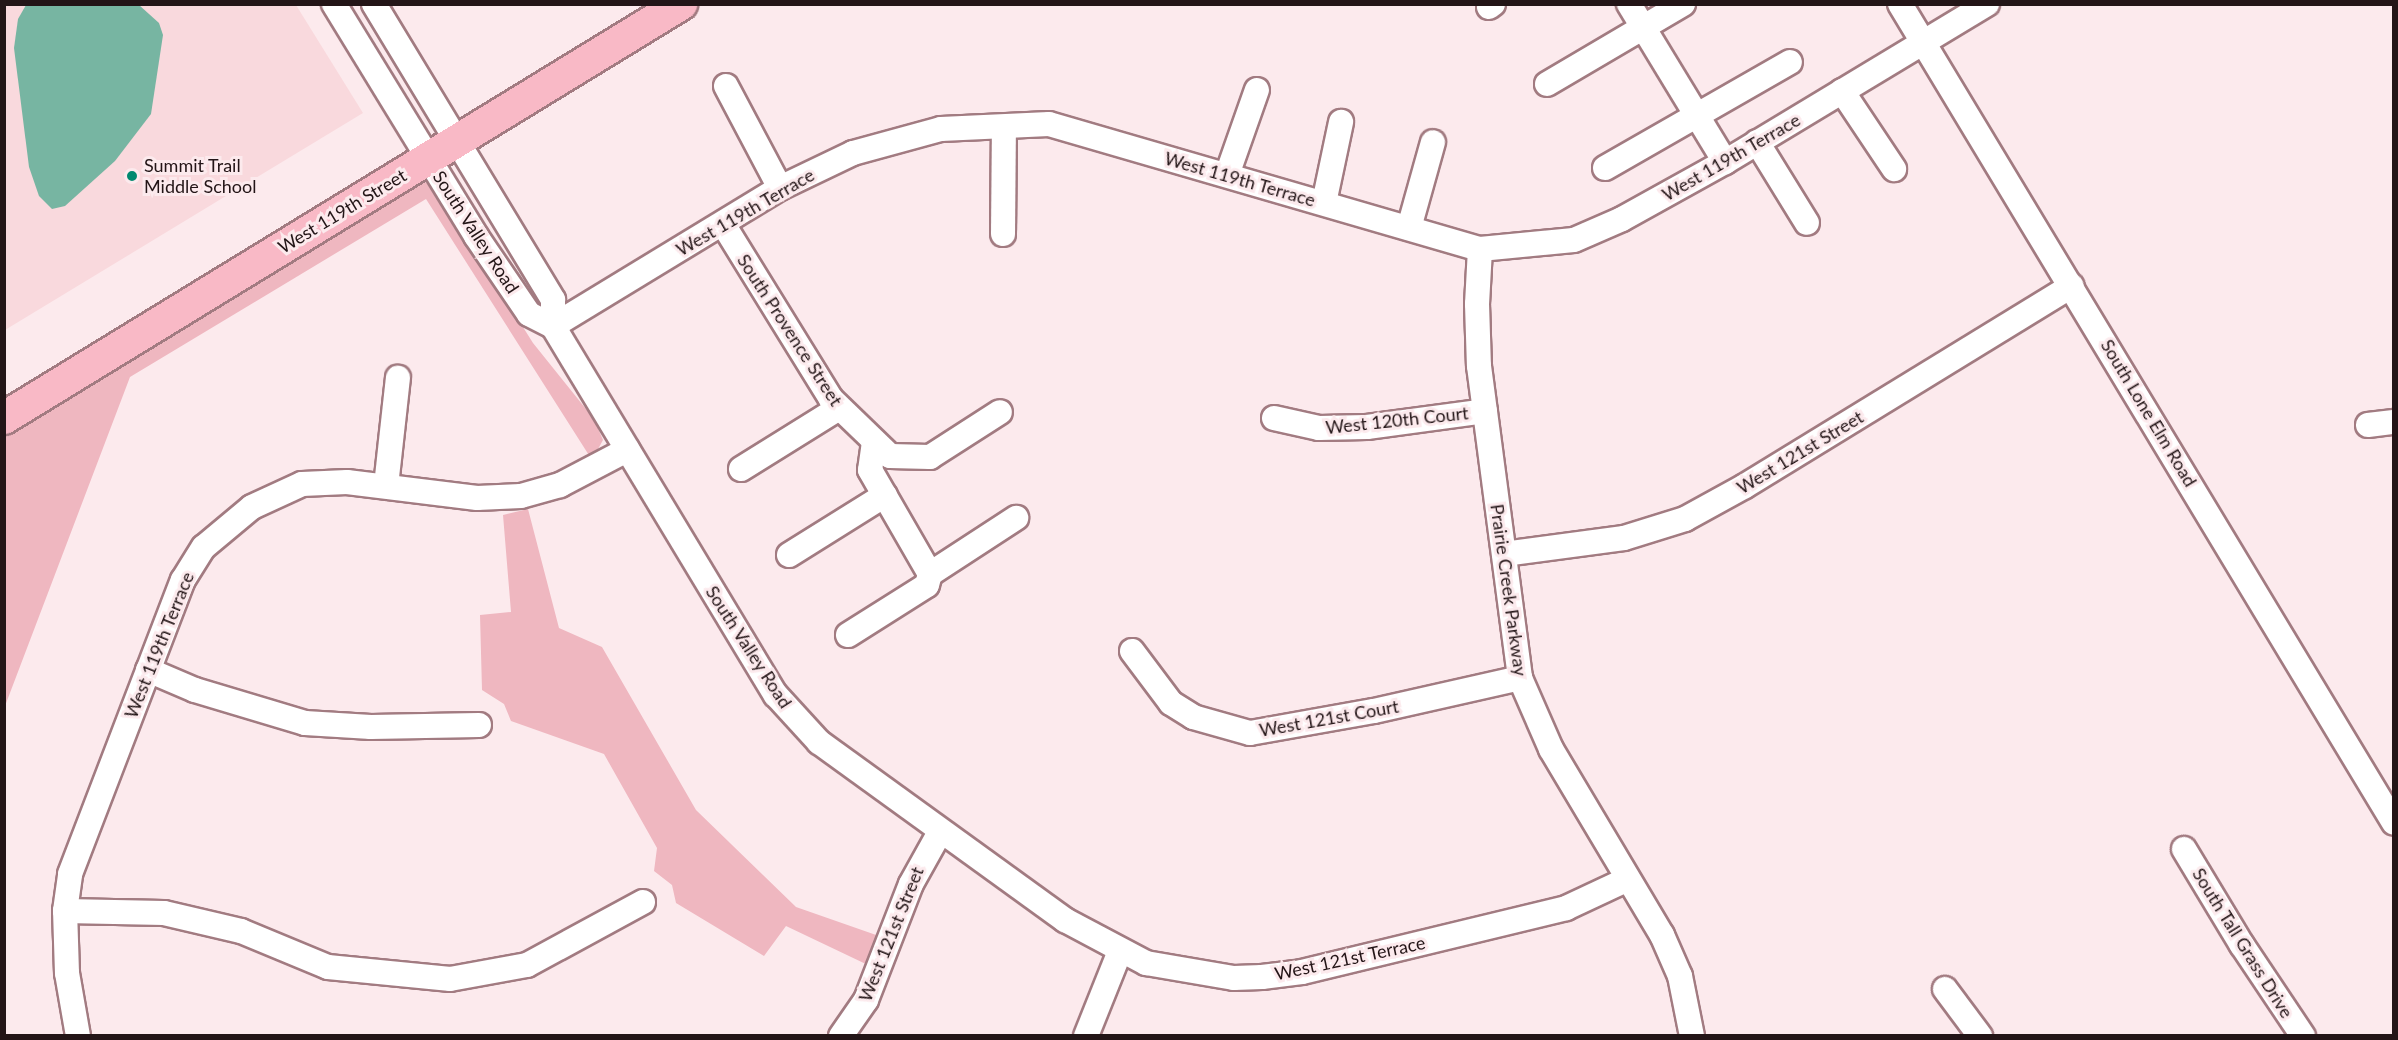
<!DOCTYPE html>
<style>
body{margin:0}
#map{position:relative;width:2398px;height:1040px;overflow:hidden;background:#fceaed;font-family:Lato,sans-serif}
div>[style]{position:absolute}
.built>*{inset:0;background:#f9d9dd}
.green>*{inset:0;background:#efb7c0}
.water>*{inset:0;background:#77b5a2}
.roads{filter:drop-shadow(2px 0 #a27b81) drop-shadow(-2px 0 #a27b81) drop-shadow(0 2px #a27b81) drop-shadow(0 -2px #a27b81)}
.minor>*{height:24px;margin:-12px;padding:0 12px;transform-origin:12px;border-radius:12px;background:#fff}
.major>*{height:32px;margin:-16px;padding:0 16px;transform-origin:16px;border-radius:16px;background:#f9b9c6}
.dots>*{width:16px;height:16px;translate:-50% -50%;box-sizing:border-box;border:3px solid #fceaed;border-radius:50%}
span{translate:-50% -50%;white-space:nowrap;text-align:center;line-height:1.15;-webkit-text-stroke:6px #fceaed;paint-order:stroke}
.street-label{font-size:18px;color:#231517}
.poi-label{font-size:18px;color:#231517}
.left{translate:0 -50%;text-align:left}
.frame{position:absolute;inset:0;border:6px solid #231517;pointer-events:none}
</style>
<div id="map">
<div class="built">
<i style="clip-path:polygon(5px 5px,296px 5px,363px 113px,5px 330px)"></i>
</div>
<div class="green">
<i style="clip-path:polygon(425px 182px,435px 187px,533px 343px,594px 419px,603px 440px,592px 460px,426px 199px,130px 377px,5px 706px,5px 435px)"></i>
<i style="clip-path:polygon(528px 509px,559px 628px,602px 647px,696px 810px,796px 907px,879px 936px,870px 966px,786px 926px,764px 956px,676px 903px,672px 885px,654px 871px,657px 848px,604px 754px,511px 721px,504px 704px,482px 690px,480px 615px,511px 612px,503px 515px)"></i>
</div>
<div class="water">
<i style="clip-path:polygon(139px 5px,159px 23px,163px 35px,151px 114px,115px 161px,65px 206px,52px 209px,39px 196px,29px 167px,14px 48px,18px 19px,26px 5px)"></i>
</div>
<div class="roads">
<div class="minor">
<i style="left:334px;top:4px;width:272px;rotate:58.5deg"></i>
<i style="left:476px;top:236px;width:94px;rotate:55.8deg"></i>
<i style="left:529px;top:314px;width:27px;rotate:27deg"></i>
<i style="left:374px;top:4px;width:346px;rotate:58.8deg"></i>
<i style="left:553px;top:300px;width:26px;rotate:90deg"></i>
<i style="left:553px;top:326px;width:431px;rotate:58.9deg"></i>
<i style="left:776px;top:695px;width:64px;rotate:47.5deg"></i>
<i style="left:819px;top:742px;width:304px;rotate:35.9deg"></i>
<i style="left:1065px;top:920px;width:92px;rotate:28deg"></i>
<i style="left:1146px;top:963px;width:89px;rotate:9.7deg"></i>
<i style="left:1234px;top:978px;width:28px;rotate:-2deg"></i>
<i style="left:1262px;top:977px;width:40px;rotate:-7.1deg"></i>
<i style="left:1302px;top:972px;width:272px;rotate:-13.6deg"></i>
<i style="left:1566px;top:908px;width:68px;rotate:-25.1deg"></i>
<i style="left:1629px;top:4px;width:185px;rotate:58.7deg"></i>
<i style="left:1900px;top:4px;width:956px;rotate:58.9deg"></i>
<i style="left:1489px;top:7px;width:5px;rotate:-37deg"></i>
<i style="left:1547px;top:84px;width:158px;rotate:-30.5deg"></i>
<i style="left:726px;top:86px;width:115px;rotate:62.1deg"></i>
<i style="left:1842px;top:91px;width:94px;rotate:56.3deg"></i>
<i style="left:1757px;top:142px;width:95px;rotate:58.3deg"></i>
<i style="left:1605px;top:168px;width:213px;rotate:-29.8deg"></i>
<i style="left:1227px;top:175px;width:90px;rotate:-70.6deg"></i>
<i style="left:1324px;top:203px;width:83px;rotate:-78.1deg"></i>
<i style="left:723px;top:224px;width:206px;rotate:58.3deg"></i>
<i style="left:831px;top:399px;width:82px;rotate:44deg"></i>
<i style="left:890px;top:456px;width:40px;rotate:1.4deg"></i>
<i style="left:930px;top:457px;width:83px;rotate:-32.7deg"></i>
<i style="left:1409px;top:228px;width:89px;rotate:-74.4deg"></i>
<i style="left:1003px;top:234px;width:107px;rotate:-89.5deg"></i>
<i style="left:1480px;top:249px;width:55px;rotate:93.1deg"></i>
<i style="left:1477px;top:304px;width:62px;rotate:88.2deg"></i>
<i style="left:1479px;top:366px;width:315px;rotate:82.5deg"></i>
<i style="left:1520px;top:678px;width:77px;rotate:66.4deg"></i>
<i style="left:1551px;top:749px;width:217px;rotate:59.2deg"></i>
<i style="left:1662px;top:935px;width:45px;rotate:66.3deg"></i>
<i style="left:1680px;top:976px;width:61px;rotate:78.7deg"></i>
<i style="left:553px;top:326px;width:266px;rotate:-31.3deg"></i>
<i style="left:780px;top:188px;width:81px;rotate:-25.6deg"></i>
<i style="left:853px;top:153px;width:91px;rotate:-15.3deg"></i>
<i style="left:941px;top:129px;width:108px;rotate:-2.7deg"></i>
<i style="left:1049px;top:124px;width:449px;rotate:16.2deg"></i>
<i style="left:1480px;top:249px;width:94px;rotate:-5.5deg"></i>
<i style="left:1574px;top:240px;width:52px;rotate:-23.6deg"></i>
<i style="left:1622px;top:219px;width:118px;rotate:-29deg"></i>
<i style="left:1725px;top:162px;width:306px;rotate:-31.1deg"></i>
<i style="left:1274px;top:418px;width:46px;rotate:12.5deg"></i>
<i style="left:1319px;top:428px;width:48px;rotate:-1.2deg"></i>
<i style="left:1367px;top:427px;width:119px;rotate:-7.7deg"></i>
<i style="left:2368px;top:425px;width:26px;rotate:-7deg"></i>
<i style="left:874px;top:442px;width:28px;rotate:98deg"></i>
<i style="left:870px;top:470px;width:120px;rotate:60deg"></i>
<i style="left:741px;top:469px;width:115px;rotate:-31.9deg"></i>
<i style="left:386px;top:486px;width:109px;rotate:-83.7deg"></i>
<i style="left:1504px;top:554px;width:121px;rotate:-7.6deg"></i>
<i style="left:1624px;top:538px;width:64px;rotate:-17.3deg"></i>
<i style="left:1685px;top:519px;width:68px;rotate:-28.8deg"></i>
<i style="left:1745px;top:486px;width:383px;rotate:-31.5deg"></i>
<i style="left:789px;top:555px;width:113px;rotate:-32deg"></i>
<i style="left:848px;top:635px;width:93px;rotate:-32.3deg"></i>
<i style="left:927px;top:585px;width:11px;rotate:-75deg"></i>
<i style="left:930px;top:574px;width:103px;rotate:-33.1deg"></i>
<i style="left:1132px;top:651px;width:65px;rotate:53.1deg"></i>
<i style="left:1171px;top:703px;width:26px;rotate:32deg"></i>
<i style="left:1193px;top:717px;width:59px;rotate:15.7deg"></i>
<i style="left:1250px;top:733px;width:126px;rotate:-10.1deg"></i>
<i style="left:1374px;top:711px;width:150px;rotate:-12.7deg"></i>
<i style="left:148px;top:670px;width:51px;rotate:23.1deg"></i>
<i style="left:195px;top:690px;width:115px;rotate:16.7deg"></i>
<i style="left:305px;top:723px;width:66px;rotate:3.5deg"></i>
<i style="left:371px;top:727px;width:108px;rotate:-1.1deg"></i>
<i style="left:2184px;top:849px;width:112px;rotate:58.9deg"></i>
<i style="left:2242px;top:945px;width:110px;rotate:56.2deg"></i>
<i style="left:65px;top:911px;width:99px;rotate:1.2deg"></i>
<i style="left:164px;top:913px;width:79px;rotate:13.2deg"></i>
<i style="left:241px;top:931px;width:94px;rotate:22.5deg"></i>
<i style="left:328px;top:967px;width:123px;rotate:5.6deg"></i>
<i style="left:450px;top:979px;width:78px;rotate:-10.3deg"></i>
<i style="left:527px;top:965px;width:132px;rotate:-28.5deg"></i>
<i style="left:1945px;top:989px;width:59px;rotate:53.3deg"></i>
<i style="left:78px;top:1036px;width:64px;rotate:-99.9deg"></i>
<i style="left:67px;top:973px;width:62px;rotate:-91.8deg"></i>
<i style="left:65px;top:911px;width:37px;rotate:-82deg"></i>
<i style="left:70px;top:874px;width:315px;rotate:-69deg"></i>
<i style="left:183px;top:580px;width:39px;rotate:-58deg"></i>
<i style="left:204px;top:547px;width:62px;rotate:-39.8deg"></i>
<i style="left:252px;top:507px;width:55px;rotate:-24.7deg"></i>
<i style="left:302px;top:484px;width:45px;rotate:-2.5deg"></i>
<i style="left:347px;top:482px;width:131px;rotate:7deg"></i>
<i style="left:477px;top:498px;width:44px;rotate:-2.6deg"></i>
<i style="left:521px;top:496px;width:41px;rotate:-15.8deg"></i>
<i style="left:560px;top:485px;width:76px;rotate:-27.6deg"></i>
<i style="left:841px;top:1036px;width:44px;rotate:-55.2deg"></i>
<i style="left:866px;top:1000px;width:124px;rotate:-68.8deg"></i>
<i style="left:911px;top:884px;width:60px;rotate:-60.9deg"></i>
<i style="left:1086px;top:1036px;width:92px;rotate:-68.2deg"></i>
</div>
<div class="major">
<i style="left:4px;top:418px;width:794px;rotate:-31.45deg"></i>
</div>
</div>
<div class="dots">
<i style="left:132px;top:176px;background:#00896f"></i>
</div>
<div class="street-label">
<span style="left:1731px;top:157px;rotate:-30deg">West 119th Terrace</span>
<span style="left:1240px;top:179px;rotate:16deg">West 119th Terrace</span>
<span style="left:342px;top:211px;rotate:-31deg">West 119th Street</span>
<span style="left:745px;top:212px;rotate:-30deg">West 119th Terrace</span>
<span style="left:476px;top:232px;rotate:57deg">South Valley Road</span>
<span style="left:790px;top:330px;rotate:57deg">South Provence Street</span>
<span style="left:2149px;top:413px;rotate:59deg">South Lone Elm Road</span>
<span style="left:1397px;top:420px;rotate:-6deg">West 120th Court</span>
<span style="left:1800px;top:452px;rotate:-31deg">West 121st Street</span>
<span style="left:1509px;top:590px;rotate:82deg">Prairie Creek Parkway</span>
<span style="left:159px;top:645px;rotate:-68deg">West 119th Terrace</span>
<span style="left:749px;top:647px;rotate:57deg">South Valley Road</span>
<span style="left:1329px;top:718px;rotate:-10deg">West 121st Court</span>
<span style="left:891px;top:934px;rotate:-68deg">West 121st Street</span>
<span style="left:2243px;top:943px;rotate:58deg">South Tall Grass Drive</span>
<span style="left:1350px;top:958px;rotate:-12deg">West 121st Terrace</span>
</div>
<div class="poi-label">
<span class="left" style="left:144px;top:176px">Summit Trail<br>Middle School</span>
</div>
<div class="frame"></div>
</div>
